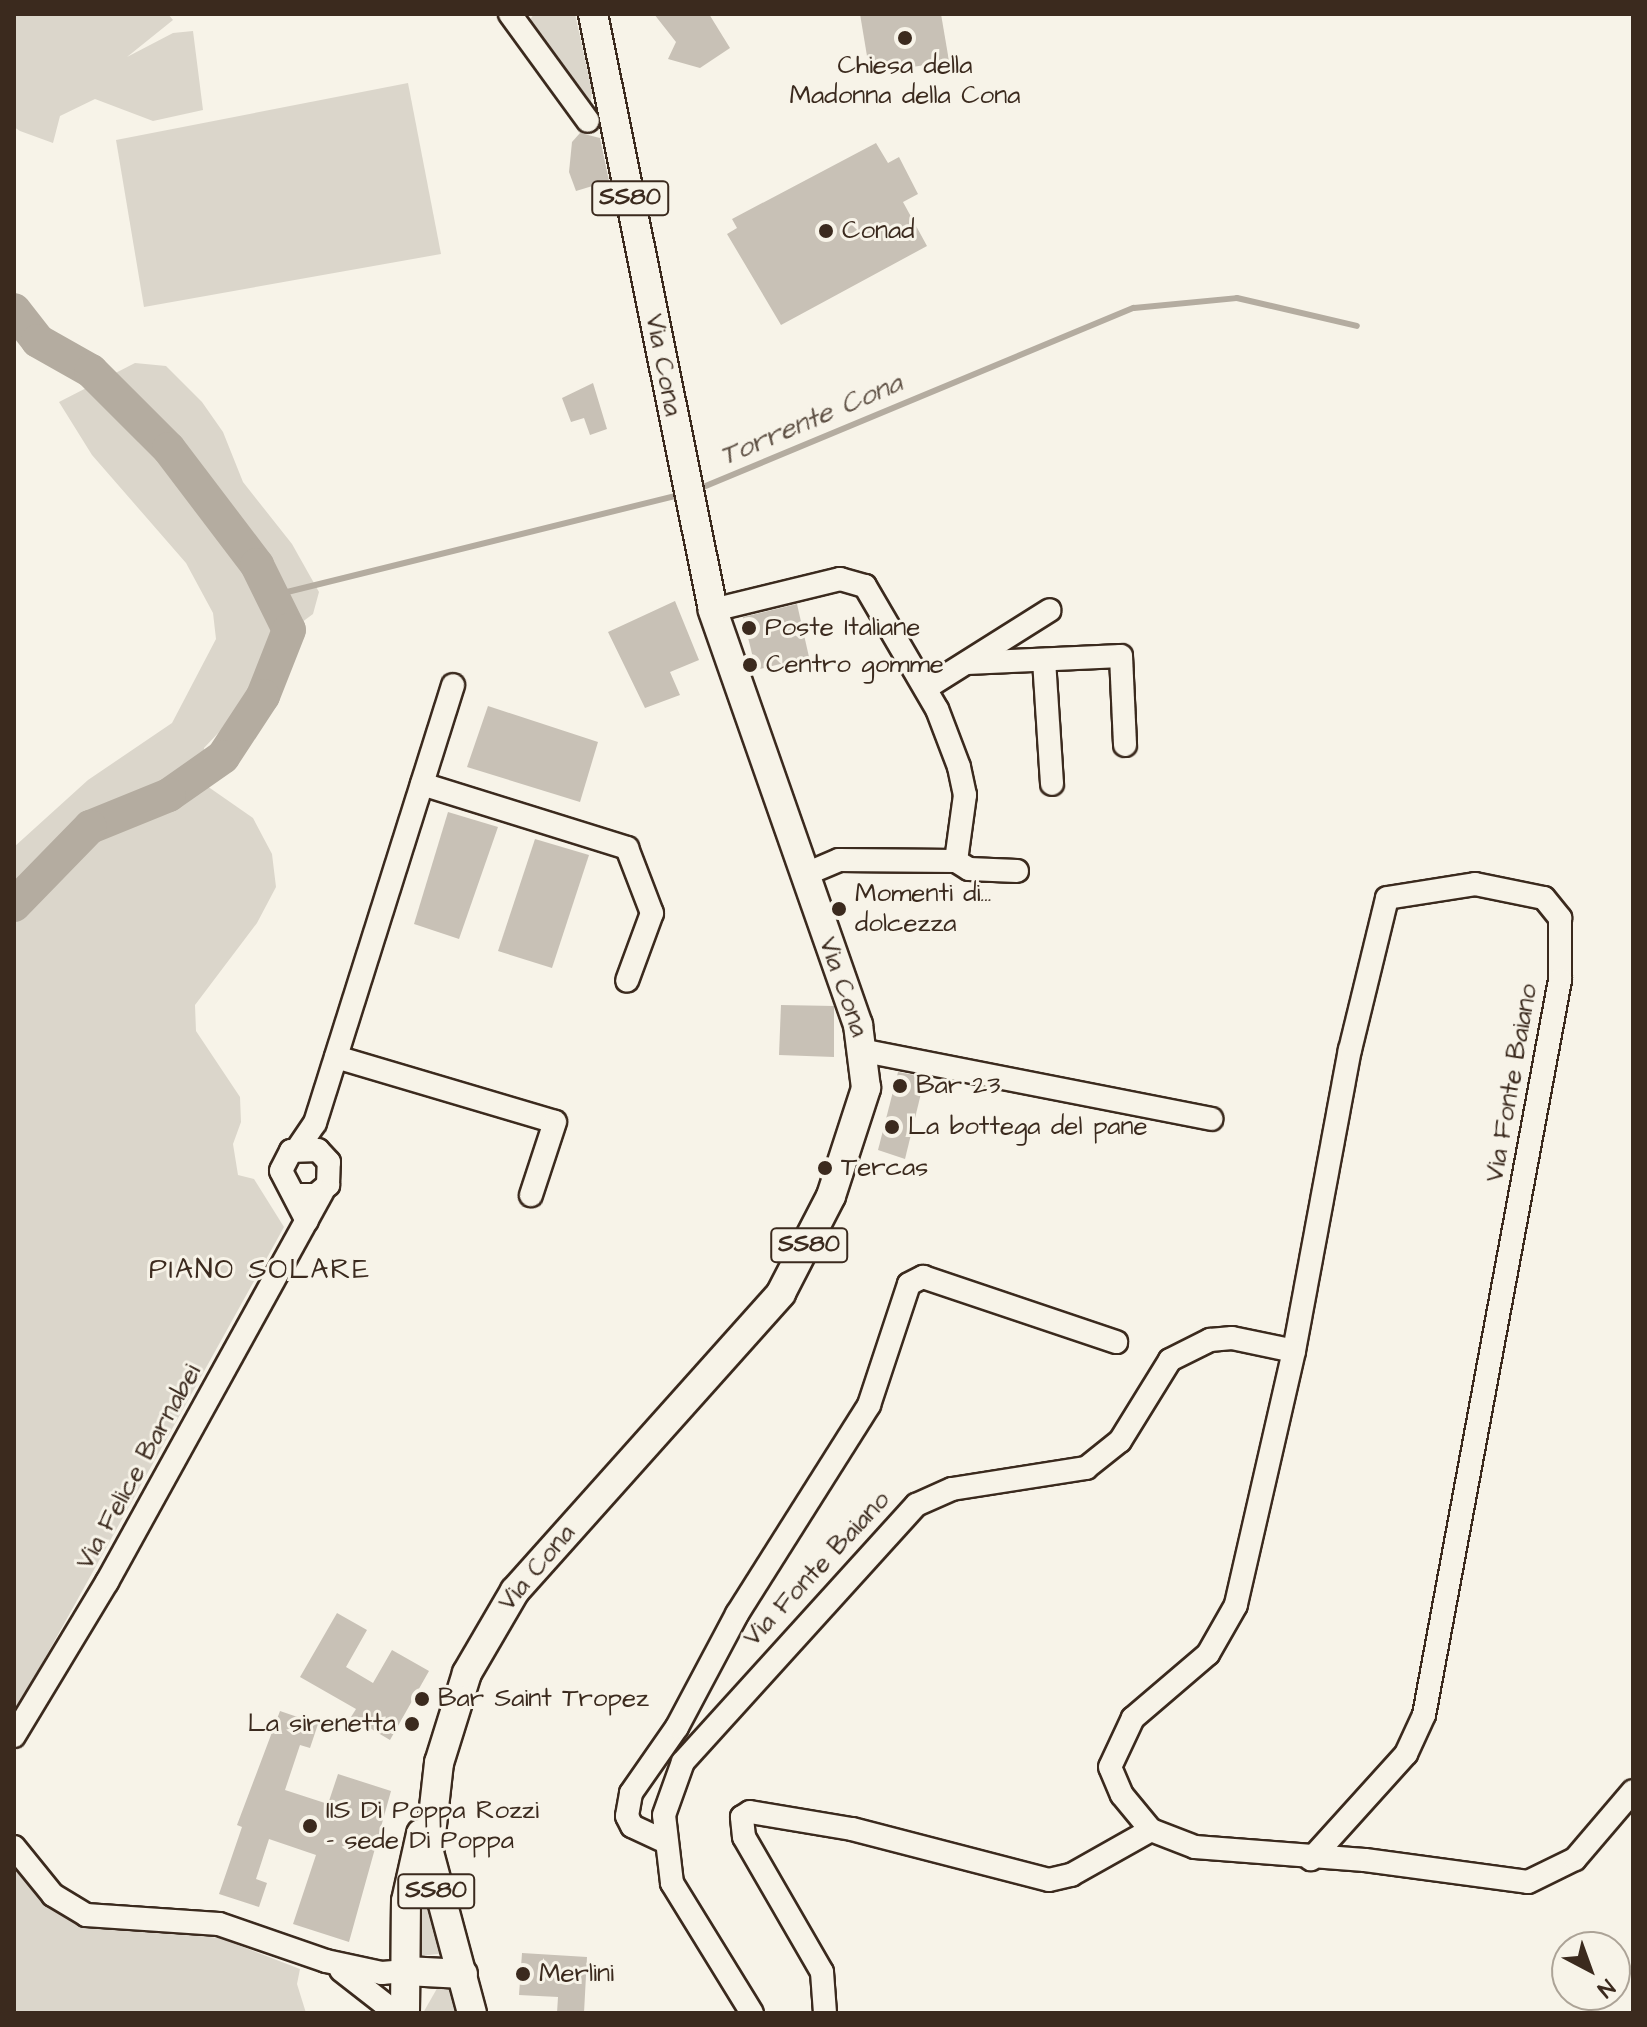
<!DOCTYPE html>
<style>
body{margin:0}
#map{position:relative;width:1647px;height:2027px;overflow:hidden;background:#f7f3e8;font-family:"Architects Daughter",sans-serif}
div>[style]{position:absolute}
.green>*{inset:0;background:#dbd6cb}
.stream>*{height:6px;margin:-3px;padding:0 3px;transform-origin:3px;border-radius:3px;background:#b4aca0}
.river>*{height:34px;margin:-17px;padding:0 17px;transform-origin:17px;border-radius:17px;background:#b4aca0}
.building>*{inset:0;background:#c8c1b6}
.roads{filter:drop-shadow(2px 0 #3b2a1e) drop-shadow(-2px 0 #3b2a1e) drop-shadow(0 2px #3b2a1e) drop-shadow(0 -2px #3b2a1e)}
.minor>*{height:22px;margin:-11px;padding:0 11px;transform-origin:11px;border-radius:11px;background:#f7f3e8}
.major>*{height:28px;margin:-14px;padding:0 14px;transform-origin:14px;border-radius:14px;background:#f7f3e8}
.dots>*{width:22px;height:22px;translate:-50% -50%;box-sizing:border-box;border:4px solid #f7f3e8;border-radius:50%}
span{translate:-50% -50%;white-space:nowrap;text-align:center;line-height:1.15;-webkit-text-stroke:6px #f7f3e8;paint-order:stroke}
.shield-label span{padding:2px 6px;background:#f7f3e8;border:2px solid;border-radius:6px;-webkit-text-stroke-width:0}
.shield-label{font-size:24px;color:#3b2a1e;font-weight:700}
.poi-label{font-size:26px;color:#3b2a1e}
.left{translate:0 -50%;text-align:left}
.right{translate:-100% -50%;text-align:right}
.street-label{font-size:26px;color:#3b2a1e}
.water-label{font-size:28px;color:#5f5145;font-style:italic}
.neighbourhood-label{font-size:28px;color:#3b2a1e;letter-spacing:2px}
.frame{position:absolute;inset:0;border:16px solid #3b2a1e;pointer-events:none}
.north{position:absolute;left:1551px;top:1931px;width:80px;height:80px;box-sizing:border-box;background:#f7f3e8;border:2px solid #aca397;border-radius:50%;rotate:139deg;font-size:22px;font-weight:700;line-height:32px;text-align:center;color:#3b2a1e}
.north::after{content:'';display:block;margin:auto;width:28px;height:36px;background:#3b2a1e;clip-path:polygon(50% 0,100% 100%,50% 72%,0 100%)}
</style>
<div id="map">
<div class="green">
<i style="clip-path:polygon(14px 14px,168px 14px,173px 20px,127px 57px,173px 33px,193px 31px,203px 110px,153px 121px,95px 99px,60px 116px,53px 143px,20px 131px,14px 127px)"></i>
<i style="clip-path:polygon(534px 14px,575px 14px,592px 90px,590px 113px,527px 24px)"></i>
<i style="clip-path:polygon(408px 83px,441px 254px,144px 307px,116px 140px)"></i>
<i style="clip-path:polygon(135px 363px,166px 366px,202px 402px,223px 432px,243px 482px,292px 544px,319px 592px,313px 614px,267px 648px,238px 712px,204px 748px,207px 786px,253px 818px,272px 854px,276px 887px,257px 923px,195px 1005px,196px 1031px,240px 1097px,241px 1122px,233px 1144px,238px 1175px,254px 1179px,284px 1227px,14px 1714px,14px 847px,88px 780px,172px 723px,216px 639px,213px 613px,186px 563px,92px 455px,59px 402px)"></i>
<i style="clip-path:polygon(418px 1853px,446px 1953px,420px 1956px)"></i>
<i style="clip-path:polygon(14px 1869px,40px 1899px,85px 1924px,220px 1938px,300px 1969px,297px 1984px,306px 2013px,14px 2013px)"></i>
<i style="clip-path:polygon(439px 1985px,453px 1991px,460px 2013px,423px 2013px)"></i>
</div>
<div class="stream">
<i style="left:696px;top:490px;width:474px;rotate:-22.6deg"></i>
<i style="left:1134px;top:308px;width:103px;rotate:-5.5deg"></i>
<i style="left:1237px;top:298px;width:123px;rotate:13.1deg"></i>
<i style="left:275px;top:595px;width:419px;rotate:-13.9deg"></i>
</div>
<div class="river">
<i style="left:14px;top:310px;width:39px;rotate:52deg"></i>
<i style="left:38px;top:341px;width:61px;rotate:29.5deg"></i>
<i style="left:91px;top:371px;width:110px;rotate:45deg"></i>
<i style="left:169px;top:449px;width:146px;rotate:52.8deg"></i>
<i style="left:257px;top:565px;width:72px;rotate:63.8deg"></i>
<i style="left:289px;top:630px;width:71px;rotate:111.5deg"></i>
<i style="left:263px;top:696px;width:73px;rotate:123.3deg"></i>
<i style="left:223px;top:757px;width:66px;rotate:144.9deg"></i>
<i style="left:169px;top:795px;width:85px;rotate:157.9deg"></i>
<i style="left:90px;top:827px;width:109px;rotate:134.3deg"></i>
</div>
<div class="building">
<i style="clip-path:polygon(654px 14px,709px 14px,730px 48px,700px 68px,668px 59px,676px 42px)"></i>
<i style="clip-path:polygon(860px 14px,941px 14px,949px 61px,870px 74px)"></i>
<i style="clip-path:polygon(580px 133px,600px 138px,609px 181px,576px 191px,569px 172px,572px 142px)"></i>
<i style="clip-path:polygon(876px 143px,888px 163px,899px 157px,918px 194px,903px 202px,927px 246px,781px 325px,727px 234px,737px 228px,732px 219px)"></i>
<i style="clip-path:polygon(593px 383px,607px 429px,590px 435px,584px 418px,571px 422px,562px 398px)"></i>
<i style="clip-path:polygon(675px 601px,699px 660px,670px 672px,680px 695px,645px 708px,608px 632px)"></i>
<i style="clip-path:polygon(797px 604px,809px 657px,756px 670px,743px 617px)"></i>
<i style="clip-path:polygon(488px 706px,598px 742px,580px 802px,467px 767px)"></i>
<i style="clip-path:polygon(448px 812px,498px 827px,459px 939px,414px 924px)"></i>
<i style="clip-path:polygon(535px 839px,589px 855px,552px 968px,498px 951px)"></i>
<i style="clip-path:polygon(781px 1005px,834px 1006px,834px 1057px,779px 1055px)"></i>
<i style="clip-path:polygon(898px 1072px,925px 1077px,905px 1159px,878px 1150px)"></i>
<i style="clip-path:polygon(337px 1613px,367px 1630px,346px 1667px,373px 1683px,392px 1650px,429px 1671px,390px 1740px,351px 1717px,356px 1709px,300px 1677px)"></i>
<i style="clip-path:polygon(280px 1711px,318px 1724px,310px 1748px,300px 1745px,285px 1790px,328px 1804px,338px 1774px,391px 1791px,349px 1942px,293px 1924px,316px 1855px,269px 1839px,256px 1879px,267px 1883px,259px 1907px,219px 1894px,242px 1827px,237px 1825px)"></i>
<i style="clip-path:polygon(522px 1953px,587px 1957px,584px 2013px,557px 2013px,558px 1997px,519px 1995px)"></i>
</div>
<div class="roads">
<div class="minor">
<i style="left:510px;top:14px;width:132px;rotate:53.9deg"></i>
<i style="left:713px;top:610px;width:131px;rotate:-13.7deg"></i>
<i style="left:840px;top:579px;width:26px;rotate:16deg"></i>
<i style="left:865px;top:586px;width:143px;rotate:59.7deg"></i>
<i style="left:937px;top:709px;width:62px;rotate:69.2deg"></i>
<i style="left:959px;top:767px;width:29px;rotate:78deg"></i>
<i style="left:965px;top:795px;width:67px;rotate:97.8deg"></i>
<i style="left:956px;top:861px;width:117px;rotate:-179.5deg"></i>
<i style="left:839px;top:860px;width:38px;rotate:157deg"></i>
<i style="left:1044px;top:660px;width:124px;rotate:86.3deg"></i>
<i style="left:967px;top:663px;width:154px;rotate:-2.6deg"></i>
<i style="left:1121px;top:656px;width:89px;rotate:87.4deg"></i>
<i style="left:926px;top:688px;width:146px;rotate:-32.2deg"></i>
<i style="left:422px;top:784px;width:215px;rotate:17.3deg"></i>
<i style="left:627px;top:848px;width:70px;rotate:69deg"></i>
<i style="left:652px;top:913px;width:72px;rotate:110.2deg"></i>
<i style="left:956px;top:861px;width:15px;rotate:32deg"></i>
<i style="left:969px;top:869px;width:48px;rotate:2.4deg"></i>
<i style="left:865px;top:1051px;width:353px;rotate:11.1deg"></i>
<i style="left:336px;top:1057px;width:228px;rotate:16.5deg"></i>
<i style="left:555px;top:1122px;width:77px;rotate:108.2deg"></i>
<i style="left:298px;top:1148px;width:30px;rotate:-56deg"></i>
<i style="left:315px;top:1123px;width:459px;rotate:-72.5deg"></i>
<i style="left:296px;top:1195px;width:20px"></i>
<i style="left:316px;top:1195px;width:16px;rotate:-40deg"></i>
<i style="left:328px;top:1185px;width:23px;rotate:-88deg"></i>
<i style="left:329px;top:1162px;width:16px;rotate:-133deg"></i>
<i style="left:318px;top:1150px;width:27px;rotate:178deg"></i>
<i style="left:291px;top:1151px;width:22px;rotate:117deg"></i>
<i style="left:281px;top:1171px;width:56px;rotate:62.5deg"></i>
<i style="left:1294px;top:1351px;width:306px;rotate:-79.5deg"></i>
<i style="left:1350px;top:1050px;width:156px;rotate:-76.3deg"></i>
<i style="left:1387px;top:898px;width:89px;rotate:-9deg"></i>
<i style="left:1475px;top:884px;width:70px;rotate:11.5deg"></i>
<i style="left:1544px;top:898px;width:26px;rotate:51deg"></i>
<i style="left:1560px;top:918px;width:62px;rotate:90deg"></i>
<i style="left:1560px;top:980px;width:747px;rotate:100.48deg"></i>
<i style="left:1424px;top:1715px;width:43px;rotate:114.8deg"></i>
<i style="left:1406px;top:1754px;width:142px;rotate:132.1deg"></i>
<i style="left:14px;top:1736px;width:180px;rotate:-58.9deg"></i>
<i style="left:107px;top:1582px;width:445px;rotate:-61.1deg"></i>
<i style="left:664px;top:1841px;width:35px;rotate:-155deg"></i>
<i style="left:632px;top:1826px;width:11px;rotate:-117deg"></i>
<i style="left:627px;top:1816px;width:23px;rotate:-80deg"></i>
<i style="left:631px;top:1793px;width:80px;rotate:-55.1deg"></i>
<i style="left:677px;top:1727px;width:128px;rotate:-62deg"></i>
<i style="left:737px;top:1614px;width:247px;rotate:-57.7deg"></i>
<i style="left:869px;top:1405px;width:127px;rotate:-71.7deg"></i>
<i style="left:909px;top:1284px;width:16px;rotate:-27deg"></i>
<i style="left:923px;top:1277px;width:204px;rotate:18.6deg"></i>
<i style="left:14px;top:1847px;width:62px;rotate:50.9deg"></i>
<i style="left:53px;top:1895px;width:39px;rotate:31deg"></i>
<i style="left:86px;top:1915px;width:133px;rotate:3.9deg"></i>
<i style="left:219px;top:1924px;width:113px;rotate:19.1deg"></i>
<i style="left:326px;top:1961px;width:57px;rotate:12.1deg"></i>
<i style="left:382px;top:1973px;width:24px;rotate:-5deg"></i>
<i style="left:341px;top:1970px;width:70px;rotate:38deg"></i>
<i style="left:752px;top:2013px;width:153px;rotate:-121.6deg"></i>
<i style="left:672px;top:1883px;width:68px;rotate:-96.7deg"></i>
<i style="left:664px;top:1815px;width:56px;rotate:-70.3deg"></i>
<i style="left:683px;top:1762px;width:347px;rotate:-47.8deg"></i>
<i style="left:916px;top:1505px;width:39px;rotate:-24deg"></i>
<i style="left:952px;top:1489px;width:136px;rotate:-8.9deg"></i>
<i style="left:1086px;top:1468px;width:43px;rotate:-38.5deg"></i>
<i style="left:1120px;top:1441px;width:95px;rotate:-58.3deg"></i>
<i style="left:1170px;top:1360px;width:45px;rotate:-26.6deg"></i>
<i style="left:1210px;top:1340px;width:22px;rotate:-5deg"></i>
<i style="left:1232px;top:1338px;width:63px;rotate:11.8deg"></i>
<i style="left:1294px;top:1351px;width:261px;rotate:102.9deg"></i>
<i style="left:1236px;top:1605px;width:56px;rotate:119.7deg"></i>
<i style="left:1208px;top:1654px;width:99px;rotate:139.5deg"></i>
<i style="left:1133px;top:1718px;width:54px;rotate:115.1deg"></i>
<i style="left:1110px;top:1767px;width:30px;rotate:67deg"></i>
<i style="left:1122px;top:1795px;width:45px;rotate:50.4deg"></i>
<i style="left:1151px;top:1830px;width:47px;rotate:21.1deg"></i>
<i style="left:1195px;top:1847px;width:170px;rotate:4.4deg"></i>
<i style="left:1365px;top:1860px;width:164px;rotate:7.7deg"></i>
<i style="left:1528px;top:1882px;width:52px;rotate:-26.1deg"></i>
<i style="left:1575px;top:1859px;width:89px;rotate:-49.5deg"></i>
<i style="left:825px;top:2013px;width:41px;rotate:-94.2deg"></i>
<i style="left:822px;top:1972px;width:156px;rotate:-120deg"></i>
<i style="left:744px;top:1837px;width:20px;rotate:-96deg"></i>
<i style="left:742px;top:1817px;width:9px;rotate:-32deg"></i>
<i style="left:750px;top:1812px;width:103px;rotate:9.5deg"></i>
<i style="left:852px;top:1829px;width:203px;rotate:14.5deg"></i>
<i style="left:1049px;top:1880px;width:23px;rotate:-13deg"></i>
<i style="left:1071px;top:1875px;width:92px;rotate:-29.4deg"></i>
</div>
<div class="major">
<i style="left:406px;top:1971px;width:57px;rotate:3deg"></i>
<i style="left:405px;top:2013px;width:112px;rotate:-89.5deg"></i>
<i style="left:406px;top:1901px;width:69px;rotate:-77.4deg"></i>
<i style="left:472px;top:2013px;width:167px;rotate:-105deg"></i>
<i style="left:429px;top:1852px;width:90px;rotate:-83.6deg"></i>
<i style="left:439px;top:1763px;width:94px;rotate:-72.7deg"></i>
<i style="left:467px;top:1673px;width:95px;rotate:-59.7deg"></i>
<i style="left:515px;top:1591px;width:399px;rotate:-48.2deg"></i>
<i style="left:781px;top:1293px;width:109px;rotate:-62.7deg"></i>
<i style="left:831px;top:1196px;width:114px;rotate:-72deg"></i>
<i style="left:866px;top:1088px;width:64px;rotate:-97.2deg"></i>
<i style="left:858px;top:1025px;width:440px;rotate:-109.3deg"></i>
<i style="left:713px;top:610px;width:608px;rotate:-101.38deg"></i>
</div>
</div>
<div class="dots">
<i style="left:905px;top:38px;background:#3b2a1e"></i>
<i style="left:826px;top:231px;background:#3b2a1e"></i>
<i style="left:749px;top:628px;background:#3b2a1e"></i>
<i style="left:750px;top:665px;background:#3b2a1e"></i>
<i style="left:839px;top:909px;background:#3b2a1e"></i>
<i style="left:900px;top:1086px;background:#3b2a1e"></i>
<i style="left:892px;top:1127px;background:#3b2a1e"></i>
<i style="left:825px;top:1168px;background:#3b2a1e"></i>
<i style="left:422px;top:1699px;background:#3b2a1e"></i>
<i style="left:412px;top:1724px;background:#3b2a1e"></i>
<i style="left:310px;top:1826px;background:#3b2a1e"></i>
<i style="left:523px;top:1974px;background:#3b2a1e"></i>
</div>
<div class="shield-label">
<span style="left:630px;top:198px">SS80</span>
<span style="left:809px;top:1245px">SS80</span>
<span style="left:436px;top:1891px">SS80</span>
</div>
<div class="poi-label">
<span style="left:905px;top:81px">Chiesa della<br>Madonna della Cona</span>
<span class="left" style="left:842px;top:231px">Conad</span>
<span class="left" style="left:765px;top:628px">Poste Italiane</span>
<span class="left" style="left:766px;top:665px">Centro gomme</span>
<span class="left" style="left:855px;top:909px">Momenti di...<br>dolcezza</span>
<span class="left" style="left:916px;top:1086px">Bar 23</span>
<span class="left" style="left:908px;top:1127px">La bottega del pane</span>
<span class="left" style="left:841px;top:1168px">Tercas</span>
<span class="left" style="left:438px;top:1699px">Bar Saint Tropez</span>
<span class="right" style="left:396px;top:1724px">La sirenetta</span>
<span class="left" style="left:326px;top:1826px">IIS Di Poppa Rozzi<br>- sede Di Poppa</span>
<span class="left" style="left:539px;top:1974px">Merlini</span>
</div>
<div class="street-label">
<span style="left:663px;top:365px;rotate:79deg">Via Cona</span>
<span style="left:843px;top:987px;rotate:71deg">Via Cona</span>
<span style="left:1512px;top:1083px;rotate:-80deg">Via Fonte Baiano</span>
<span style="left:139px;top:1467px;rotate:-61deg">Via Felice Barnabei</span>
<span style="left:537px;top:1568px;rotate:-50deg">Via Cona</span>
<span style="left:817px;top:1569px;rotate:-47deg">Via Fonte Baiano</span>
</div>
<div class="water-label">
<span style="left:811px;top:420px;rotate:-23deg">Torrente Cona</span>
</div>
<div class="neighbourhood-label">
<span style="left:260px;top:1270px">PIANO SOLARE</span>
</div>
<div class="frame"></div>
<div class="north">N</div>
</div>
